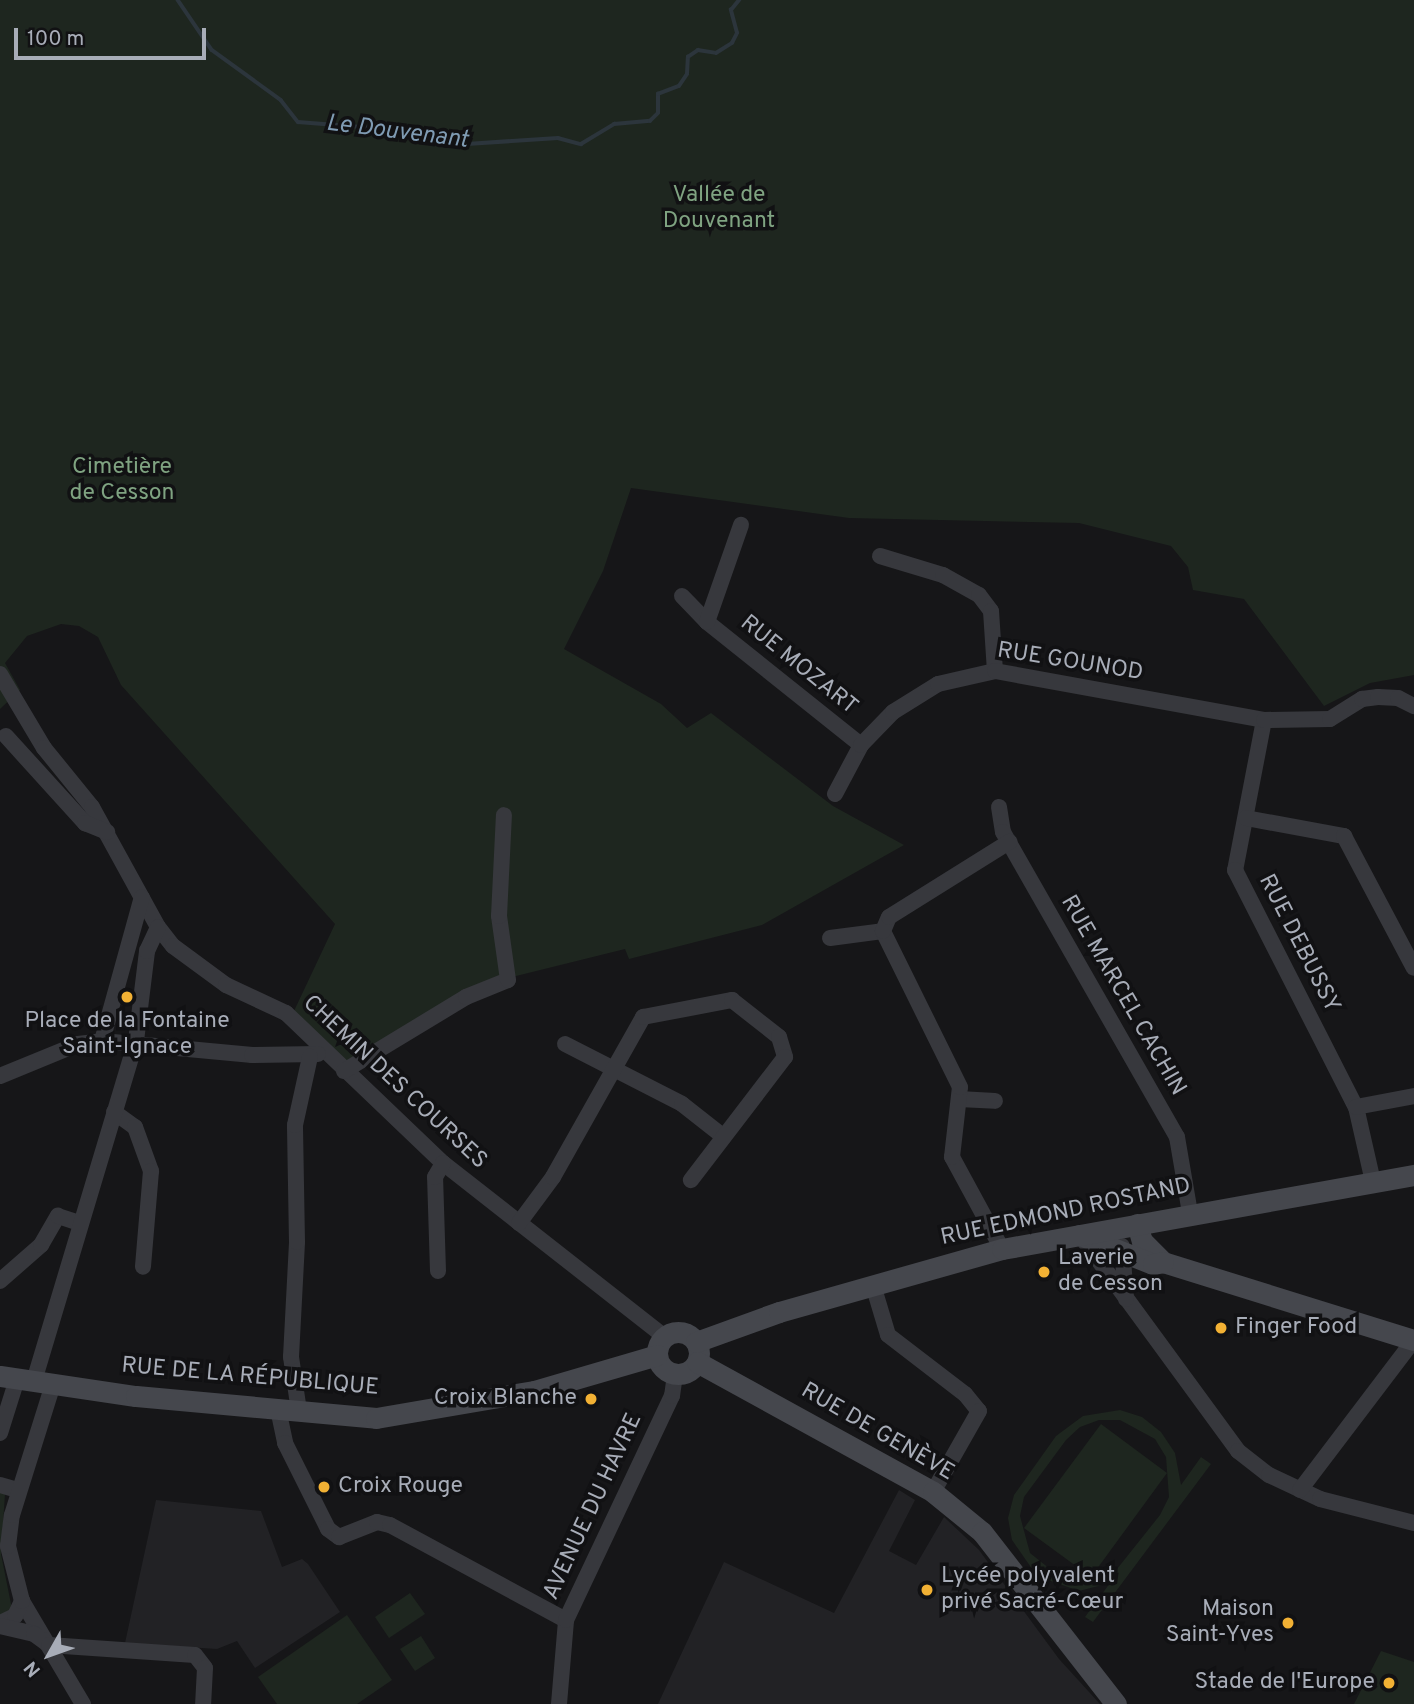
<!DOCTYPE html>
<meta charset="utf-8">
<style>
body{margin:0}
#map{position:relative;width:1414px;height:1704px;overflow:hidden;background:#161618;font-family:Overpass,sans-serif}
div>[style]{position:absolute}
.built>*{inset:0;background:#222225}
.green>*{inset:0;background:#1e261f}
.stream>*{height:3.5px;margin:-1.75px;padding:0 1.75px;transform-origin:1.75px;border-radius:1.75px;background:#2c353c}
.street>*{height:16px;margin:-8px;padding:0 8px;transform-origin:8px;border-radius:8px;background:#37383d}
.secondary>*{height:21px;margin:-10.5px;padding:0 10.5px;transform-origin:10.5px;border-radius:10.5px;background:#45474d}
.secondary>.ring{margin:-10.5px;padding:0;box-sizing:content-box;background:none;border:21px solid #45474d;border-radius:50%}
.dots>*{width:19px;height:19px;translate:-50% -50%;box-sizing:border-box;border:4px solid #111113;border-radius:50%}
span{translate:-50% -50%;white-space:nowrap;text-align:center;line-height:1.15;-webkit-text-stroke:7px #111113;paint-order:stroke}
.park-label{font-size:23px;color:#7fa381}
.street-label{font-size:23px;color:#a8adb8}
.poi-label{font-size:23px;color:#a8adb8}
.left{translate:0 -50%;text-align:left}
.right{translate:-100% -50%;text-align:right}
.water-label{font-size:24px;color:#7f9bb3;font-style:italic}
.north{position:absolute;left:14px;top:1620px;width:70px;height:70px;-webkit-text-stroke:5px #111113;paint-order:stroke;rotate:230deg;font-size:19px;font-weight:700;line-height:28px;text-align:center;color:#a8adb8}
.north::after{content:'';display:block;margin:auto;width:24px;height:32px;background:#a8adb8;clip-path:polygon(50% 0,100% 100%,50% 72%,0 100%)}
.scale{position:absolute;left:14px;top:28px;width:192px;height:32px;box-sizing:border-box;border:4px solid #a8adb8;border-top:0;padding-left:9px;font-size:21px;line-height:24px;white-space:nowrap;color:#a8adb8;-webkit-text-stroke:5px #111113;paint-order:stroke}
</style>
<div id="map">
<div class="built">
<i style="clip-path:polygon(899px 1490px,915px 1500px,889px 1551px,916px 1565px,944px 1517px,979px 1550px,1059px 1659px,1100px 1704px,658px 1704px,724px 1562px,834px 1613px)"></i>
<i style="clip-path:polygon(156px 1500px,261px 1511px,282px 1567px,302px 1559px,308px 1564px,340px 1612px,255px 1668px,237px 1641px,217px 1649px,125px 1643px)"></i>
</div>
<div class="green">
<i style="clip-path:polygon(0 0,1414px 0,1414px 675px,1370px 683px,1324px 706px,1244px 599px,1193px 590px,1188px 567px,1171px 546px,1079px 523px,849px 518px,631px 488px,603px 571px,564px 649px,661px 704px,687px 728px,711px 713px,833px 806px,904px 845px,762px 925px,629px 959px,625px 949px,488px 983px,348px 1063px,294px 1011px,335px 924px,121px 685px,98px 637px,79px 626px,61px 624px,27px 636px,5px 663px,20px 690px,0 709px)"></i>
<i style="clip-path:polygon(evenodd,1120px 1410px,1142px 1417px,1161px 1432px,1175px 1453px,1181px 1485px,1201px 1457px,1211px 1464px,1093px 1622px,1085px 1617px,1110px 1583px,1079px 1591px,1037px 1576px,1012px 1540px,1008px 1518px,1014px 1495px,1056px 1436px,1083px 1416px,1120px 1410px,1099px 1420px,1120px 1420px,1155px 1439px,1166px 1457px,1169px 1497px,1160px 1515px,1117px 1569px,1099px 1578px,1060px 1577px,1030px 1553px,1020px 1516px,1024px 1497px,1066px 1440px,1080px 1427px,1099px 1420px)"></i>
<i style="clip-path:polygon(1101px 1424px,1167px 1473px,1091px 1577px,1024px 1528px)"></i>
<i style="clip-path:polygon(0 1491px,5px 1494px,1px 1554px,12px 1609px,0 1616px)"></i>
<i style="clip-path:polygon(410px 1593px,425px 1614px,389px 1638px,375px 1617px)"></i>
<i style="clip-path:polygon(347px 1615px,392px 1680px,357px 1704px,277px 1704px,258px 1677px)"></i>
<i style="clip-path:polygon(421px 1636px,435px 1658px,415px 1671px,400px 1649px)"></i>
<i style="clip-path:polygon(1381px 1651px,1414px 1662px,1414px 1704px,1354px 1704px)"></i>
</div>
<div class="stream">
<i style="left:178px;top:0;width:60px;rotate:55.8deg"></i>
<i style="left:212px;top:50px;width:85px;rotate:35.9deg"></i>
<i style="left:281px;top:100px;width:28px;rotate:52deg"></i>
<i style="left:298px;top:122px;width:115px;rotate:4.5deg"></i>
<i style="left:413px;top:131px;width:56px;rotate:13.5deg"></i>
<i style="left:467px;top:144px;width:91px;rotate:-3.8deg"></i>
<i style="left:558px;top:138px;width:24px;rotate:15deg"></i>
<i style="left:581px;top:144px;width:39px;rotate:-31deg"></i>
<i style="left:614px;top:124px;width:36px;rotate:-5deg"></i>
<i style="left:650px;top:121px;width:11px;rotate:-45deg"></i>
<i style="left:658px;top:113px;width:19px;rotate:-90deg"></i>
<i style="left:658px;top:94px;width:22px;rotate:-21deg"></i>
<i style="left:679px;top:86px;width:14px;rotate:-56deg"></i>
<i style="left:687px;top:74px;width:17px;rotate:-87deg"></i>
<i style="left:688px;top:57px;width:12px;rotate:-35deg"></i>
<i style="left:698px;top:50px;width:18px;rotate:9deg"></i>
<i style="left:716px;top:53px;width:19px;rotate:-32deg"></i>
<i style="left:732px;top:43px;width:11px;rotate:-63deg"></i>
<i style="left:737px;top:33px;width:24px;rotate:-105deg"></i>
<i style="left:731px;top:10px;width:13px;rotate:-51deg"></i>
</div>
<div class="street">
<i style="left:880px;top:556px;width:66px;rotate:16.8deg"></i>
<i style="left:943px;top:575px;width:41px;rotate:29.1deg"></i>
<i style="left:979px;top:595px;width:20px;rotate:53deg"></i>
<i style="left:991px;top:611px;width:60px;rotate:86.2deg"></i>
<i style="left:682px;top:596px;width:36px;rotate:46deg"></i>
<i style="left:707px;top:622px;width:197px;rotate:38.6deg"></i>
<i style="left:707px;top:622px;width:103px;rotate:-70.7deg"></i>
<i style="left:0;top:674px;width:86px;rotate:59.3deg"></i>
<i style="left:44px;top:748px;width:76px;rotate:50.9deg"></i>
<i style="left:92px;top:807px;width:137px;rotate:61.2deg"></i>
<i style="left:158px;top:927px;width:24px;rotate:52deg"></i>
<i style="left:173px;top:946px;width:66px;rotate:36.3deg"></i>
<i style="left:226px;top:985px;width:66px;rotate:25deg"></i>
<i style="left:286px;top:1013px;width:217px;rotate:43.7deg"></i>
<i style="left:443px;top:1163px;width:282px;rotate:38.1deg"></i>
<i style="left:1264px;top:720px;width:153px;rotate:100.9deg"></i>
<i style="left:1235px;top:870px;width:266px;rotate:63deg"></i>
<i style="left:1356px;top:1107px;width:77px;rotate:77.2deg"></i>
<i style="left:6px;top:736px;width:118px;rotate:47.8deg"></i>
<i style="left:85px;top:823px;width:24px;rotate:22deg"></i>
<i style="left:835px;top:794px;width:55px;rotate:-62deg"></i>
<i style="left:861px;top:745px;width:46px;rotate:-45.9deg"></i>
<i style="left:893px;top:712px;width:53px;rotate:-31.9deg"></i>
<i style="left:938px;top:684px;width:58px;rotate:-12.8deg"></i>
<i style="left:995px;top:671px;width:273px;rotate:10.3deg"></i>
<i style="left:1264px;top:720px;width:66px;rotate:-0.9deg"></i>
<i style="left:1330px;top:719px;width:38px;rotate:-32deg"></i>
<i style="left:1362px;top:699px;width:16px;rotate:-7deg"></i>
<i style="left:1378px;top:697px;width:20px;rotate:3deg"></i>
<i style="left:1398px;top:698px;width:18px;rotate:27deg"></i>
<i style="left:999px;top:807px;width:25px;rotate:81deg"></i>
<i style="left:1003px;top:832px;width:351px;rotate:60.3deg"></i>
<i style="left:1177px;top:1137px;width:77px;rotate:80.3deg"></i>
<i style="left:1246px;top:818px;width:100px;rotate:10.4deg"></i>
<i style="left:1344px;top:836px;width:149px;rotate:62.1deg"></i>
<i style="left:830px;top:938px;width:53px;rotate:-7.5deg"></i>
<i style="left:102px;top:1041px;width:149px;rotate:-74.5deg"></i>
<i style="left:565px;top:1044px;width:131px;rotate:27.1deg"></i>
<i style="left:682px;top:1104px;width:53px;rotate:38.2deg"></i>
<i style="left:344px;top:1071px;width:143px;rotate:-31.2deg"></i>
<i style="left:466px;top:997px;width:45px;rotate:-22deg"></i>
<i style="left:508px;top:980px;width:65px;rotate:-98deg"></i>
<i style="left:499px;top:916px;width:101px;rotate:-87.2deg"></i>
<i style="left:0;top:1076px;width:84px;rotate:-22.3deg"></i>
<i style="left:78px;top:1044px;width:24px;rotate:-7deg"></i>
<i style="left:102px;top:1041px;width:151px;rotate:5.3deg"></i>
<i style="left:252px;top:1055px;width:66px;rotate:-0.9deg"></i>
<i style="left:959px;top:1099px;width:36px;rotate:3deg"></i>
<i style="left:1356px;top:1107px;width:59px;rotate:-10.7deg"></i>
<i style="left:114px;top:1112px;width:26px;rotate:36deg"></i>
<i style="left:135px;top:1127px;width:47px;rotate:70deg"></i>
<i style="left:151px;top:1171px;width:96px;rotate:94.8deg"></i>
<i style="left:519px;top:1223px;width:57px;rotate:-53.5deg"></i>
<i style="left:553px;top:1177px;width:184px;rotate:-60.6deg"></i>
<i style="left:643px;top:1017px;width:91px;rotate:-10.8deg"></i>
<i style="left:732px;top:1000px;width:60px;rotate:38.2deg"></i>
<i style="left:779px;top:1037px;width:21px;rotate:73deg"></i>
<i style="left:785px;top:1057px;width:155px;rotate:127.4deg"></i>
<i style="left:1080px;top:1235px;width:268px;rotate:53.8deg"></i>
<i style="left:1238px;top:1451px;width:39px;rotate:38deg"></i>
<i style="left:1269px;top:1475px;width:56px;rotate:25.2deg"></i>
<i style="left:1320px;top:1499px;width:97px;rotate:14.3deg"></i>
<i style="left:1122px;top:1246px;width:53px;rotate:85.7deg"></i>
<i style="left:1002px;top:1249px;width:105px;rotate:-118.5deg"></i>
<i style="left:952px;top:1157px;width:70px;rotate:-83.5deg"></i>
<i style="left:960px;top:1087px;width:174px;rotate:-116.3deg"></i>
<i style="left:883px;top:931px;width:15px;rotate:-67deg"></i>
<i style="left:889px;top:917px;width:142px;rotate:-32deg"></i>
<i style="left:438px;top:1271px;width:94px;rotate:-91.8deg"></i>
<i style="left:435px;top:1177px;width:16px;rotate:-60deg"></i>
<i style="left:0;top:1281px;width:55px;rotate:-41.3deg"></i>
<i style="left:41px;top:1245px;width:34px;rotate:-60deg"></i>
<i style="left:58px;top:1216px;width:22px;rotate:18deg"></i>
<i style="left:873px;top:1285px;width:52px;rotate:73.3deg"></i>
<i style="left:888px;top:1335px;width:97px;rotate:37.5deg"></i>
<i style="left:965px;top:1394px;width:22px;rotate:51deg"></i>
<i style="left:979px;top:1411px;width:93px;rotate:119.6deg"></i>
<i style="left:34px;top:1381px;width:355px;rotate:-73.3deg"></i>
<i style="left:136px;top:1041px;width:91px;rotate:-83deg"></i>
<i style="left:147px;top:951px;width:26px;rotate:-65deg"></i>
<i style="left:278px;top:1409px;width:35px;rotate:78deg"></i>
<i style="left:285px;top:1443px;width:96px;rotate:63.4deg"></i>
<i style="left:328px;top:1529px;width:14px;rotate:36deg"></i>
<i style="left:339px;top:1537px;width:41px;rotate:-21.5deg"></i>
<i style="left:377px;top:1522px;width:13px;rotate:13deg"></i>
<i style="left:390px;top:1525px;width:200px;rotate:28.4deg"></i>
<i style="left:299px;top:1411px;width:55px;rotate:-98.4deg"></i>
<i style="left:291px;top:1357px;width:115px;rotate:-87deg"></i>
<i style="left:297px;top:1242px;width:117px;rotate:-91deg"></i>
<i style="left:295px;top:1125px;width:70px;rotate:-77.6deg"></i>
<i style="left:0;top:1433px;width:57px;rotate:-72.5deg"></i>
<i style="left:0;top:1485px;width:18px;rotate:16deg"></i>
<i style="left:1300px;top:1490px;width:188px;rotate:-52.8deg"></i>
<i style="left:22px;top:1601px;width:120px;rotate:59.4deg"></i>
<i style="left:0;top:1623px;width:17px;rotate:-25deg"></i>
<i style="left:15px;top:1616px;width:17px;rotate:-65deg"></i>
<i style="left:22px;top:1601px;width:57px;rotate:-104.3deg"></i>
<i style="left:8px;top:1546px;width:31px;rotate:-83deg"></i>
<i style="left:12px;top:1515px;width:137px;rotate:-72.6deg"></i>
<i style="left:0;top:1626px;width:35px;rotate:13deg"></i>
<i style="left:34px;top:1634px;width:19px;rotate:36deg"></i>
<i style="left:49px;top:1645px;width:146px;rotate:3.9deg"></i>
<i style="left:195px;top:1655px;width:16px;rotate:52deg"></i>
<i style="left:205px;top:1668px;width:36px;rotate:93deg"></i>
<i style="left:559px;top:1704px;width:84px;rotate:-85.2deg"></i>
<i style="left:566px;top:1620px;width:248px;rotate:-64.7deg"></i>
<i style="left:672px;top:1396px;width:22px;rotate:-82deg"></i>
</div>
<div class="secondary">
<i style="left:1137px;top:1224px;width:18px;rotate:74deg"></i>
<i style="left:1142px;top:1241px;width:30px;rotate:45deg"></i>
<i style="left:1163px;top:1262px;width:263px;rotate:17.3deg"></i>
<i style="left:1080px;top:1235px;width:79px;rotate:21.7deg"></i>
<i style="left:1153px;top:1264px;width:10px;rotate:-11deg"></i>
<i class="ring" style="left:657px;top:1332px;width:21px;height:21px"></i>
<i style="left:696px;top:1342px;width:88px;rotate:-19.9deg"></i>
<i style="left:779px;top:1312px;width:232px;rotate:-15.8deg"></i>
<i style="left:1002px;top:1249px;width:419px;rotate:-10.2deg"></i>
<i style="left:697px;top:1362px;width:269px;rotate:28.8deg"></i>
<i style="left:933px;top:1492px;width:63px;rotate:39.2deg"></i>
<i style="left:982px;top:1532px;width:218px;rotate:52.1deg"></i>
<i style="left:0;top:1376px;width:137px;rotate:8.4deg"></i>
<i style="left:136px;top:1396px;width:241px;rotate:5.2deg"></i>
<i style="left:376px;top:1418px;width:160px;rotate:-9.7deg"></i>
<i style="left:534px;top:1391px;width:128px;rotate:-16.3deg"></i>
</div>
<div class="dots">
<i style="left:127px;top:997px;background:#f2b134"></i>
<i style="left:1044px;top:1272px;background:#f2b134"></i>
<i style="left:1221px;top:1328px;background:#f2b134"></i>
<i style="left:591px;top:1399px;background:#f2b134"></i>
<i style="left:324px;top:1487px;background:#f2b134"></i>
<i style="left:927px;top:1590px;background:#f2b134"></i>
<i style="left:1288px;top:1623px;background:#f2b134"></i>
<i style="left:1389px;top:1683px;background:#f2b134"></i>
</div>
<div class="park-label">
<span style="left:719px;top:209px">Vallée de<br>Douvenant</span>
<span style="left:122px;top:481px">Cimetière<br>de Cesson</span>
</div>
<div class="street-label">
<span style="left:1070px;top:663px;rotate:9deg">RUE GOUNOD</span>
<span style="left:798px;top:666px;rotate:39deg">RUE MOZART</span>
<span style="left:1298px;top:944px;rotate:63deg">RUE DEBUSSY</span>
<span style="left:1122px;top:996px;rotate:60deg">RUE MARCEL CACHIN</span>
<span style="left:394px;top:1083px;rotate:43deg">CHEMIN DES COURSES</span>
<span style="left:1066px;top:1213px;rotate:-12deg">RUE EDMOND ROSTAND</span>
<span style="left:250px;top:1378px;rotate:5deg">RUE DE LA RÉPUBLIQUE</span>
<span style="left:877px;top:1433px;rotate:30deg">RUE DE GENÈVE</span>
<span style="left:594px;top:1507px;rotate:-65deg">AVENUE DU HAVRE</span>
</div>
<div class="poi-label">
<span style="left:127px;top:1035px">Place de la Fontaine<br>Saint-Ignace</span>
<span class="left" style="left:1058px;top:1272px">Laverie<br>de Cesson</span>
<span class="left" style="left:1235px;top:1328px">Finger Food</span>
<span class="right" style="left:577px;top:1399px">Croix Blanche</span>
<span class="left" style="left:338px;top:1487px">Croix Rouge</span>
<span class="left" style="left:941px;top:1590px">Lycée polyvalent<br>privé Sacré-Cœur</span>
<span class="right" style="left:1274px;top:1623px">Maison<br>Saint-Yves</span>
<span class="right" style="left:1375px;top:1683px">Stade de l'Europe</span>
</div>
<div class="water-label">
<span style="left:397px;top:133px;rotate:7deg">Le Douvenant</span>
</div>
<div class="north">N</div>
<div class="scale">100 m</div>
</div>
